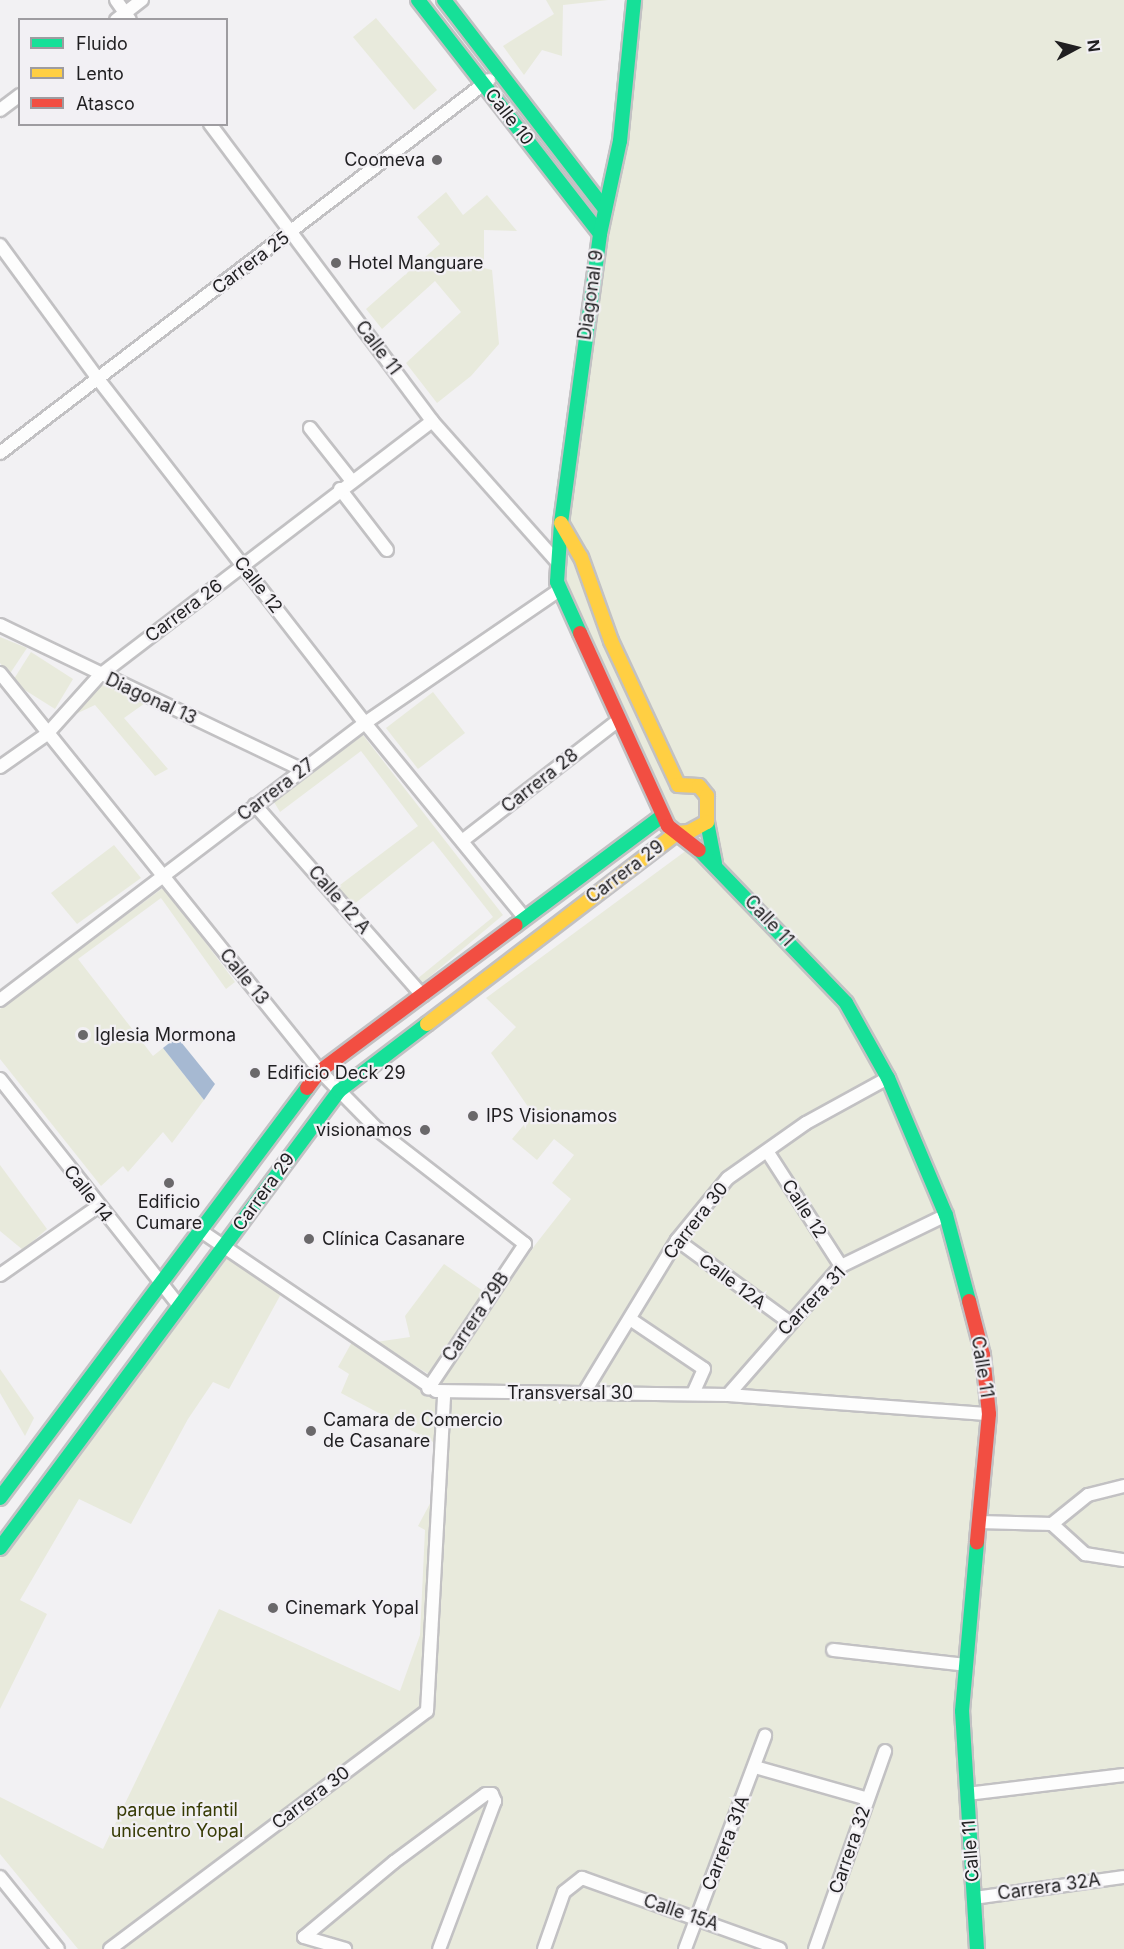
<!DOCTYPE html>
<meta charset="utf-8">
<style>
body{margin:0}
#map{position:relative;width:1124px;height:1949px;overflow:hidden;background:#f2f1f3;font-family:Inter,sans-serif}
div>[style]{position:absolute}
.green>*{inset:0;background:#e8eadc}
.water>*{inset:0;background:#a6b9d2}
.roads{filter:drop-shadow(2px 0 #c2c1c3) drop-shadow(-2px 0 #c2c1c3) drop-shadow(0 2px #c2c1c3) drop-shadow(0 -2px #c2c1c3)}
.street>*{height:12px;margin:-6px;padding:0 6px;transform-origin:6px;border-radius:6px;background:#fdfdfd}
.fast>*{height:14px;margin:-7px;padding:0 7px;transform-origin:7px;border-radius:7px;background:#16e098}
.slow>*{height:14px;margin:-7px;padding:0 7px;transform-origin:7px;border-radius:7px;background:#ffcf43}
.jam>*{height:14px;margin:-7px;padding:0 7px;transform-origin:7px;border-radius:7px;background:#f24e42}
.dots>*{width:16px;height:16px;translate:-50% -50%;box-sizing:border-box;border:3px solid #f2f0f4;border-radius:50%}
span{translate:-50% -50%;white-space:nowrap;text-align:center;line-height:1.15;-webkit-text-stroke:4.5px #f2f0f4;paint-order:stroke}
.street-label{font-size:18px;color:#201f21}
.poi-label{font-size:18px;color:#201f21}
.right{translate:-100% -50%;text-align:right}
.left{translate:0 -50%;text-align:left}
.park-label{font-size:18px;color:#373b05}
.legend{position:absolute;left:18px;top:18px;width:210px;height:108px;box-sizing:border-box;background:#f2f0f4;border:2px solid #9e9ca0;margin:0;padding:8px 10px;list-style:none;font-size:18px;color:#201f21}
.legend li{display:flex;align-items:center;gap:12px;height:30px}
.legend b{width:30px;border:2px solid #9e9ca0}
.north{position:absolute;left:1046px;top:18px;width:60px;height:60px;-webkit-text-stroke:4px #f2f0f4;paint-order:stroke;rotate:83deg;font-size:16px;font-weight:700;line-height:24px;text-align:center;color:#201f21}
.north::after{content:'';display:block;margin:auto;width:21px;height:27px;background:#201f21;clip-path:polygon(50% 0,100% 100%,50% 72%,0 100%)}
</style>
<div id="map">
<div class="green">
<i style="clip-path:polygon(546px 0,608px 0,563px 5px,562px 56px,542px 50px,524px 75px,503px 46px,554px 14px)"></i>
<i style="clip-path:polygon(640px 0,1124px 0,1124px 1949px,78px 1949px,0 1854px,0 1797px,103px 1849px,219px 1609px,400px 1691px,420px 1635px,425px 1530px,418px 1526px,434px 1496px,437px 1444px,341px 1393px,349px 1374px,338px 1367px,352px 1342px,426px 1393px,436px 1391px,535px 1245px,571px 1199px,552px 1183px,574px 1155px,554px 1139px,537px 1160px,512px 1139px,533px 1114px,491px 1053px,516px 1027px,486px 998px,691px 847px,680px 835px,567px 589px,564px 559px)"></i>
<i style="clip-path:polygon(376px 18px,437px 90px,414px 110px,353px 37px)"></i>
<i style="clip-path:polygon(446px 192px,463px 215px,487px 195px,517px 231px,484px 230px,484px 268px,492px 270px,499px 344px,471px 376px,437px 403px,406px 363px,461px 312px,435px 281px,382px 329px,366px 309px,440px 244px,417px 217px)"></i>
<i style="clip-path:polygon(0 637px,27px 648px,9px 675px,0 663px)"></i>
<i style="clip-path:polygon(31px 652px,73px 679px,55px 709px,12px 682px)"></i>
<i style="clip-path:polygon(103px 680px,148px 701px,124px 718px,168px 769px,155px 776px,95px 705px,65px 719px)"></i>
<i style="clip-path:polygon(433px 692px,465px 733px,418px 769px,386px 728px)"></i>
<i style="clip-path:polygon(363px 735px,503px 915px,421px 984px,417px 979px,493px 917px,433px 841px,353px 905px,336px 888px,418px 826px,361px 751px,280px 812px,274px 802px)"></i>
<i style="clip-path:polygon(114px 845px,141px 878px,77px 924px,51px 893px)"></i>
<i style="clip-path:polygon(164px 887px,235px 982px,226px 989px,161px 898px,78px 959px,153px 1056px,163px 1048px,204px 1100px,172px 1143px,163px 1132px,128px 1172px,123px 1166px,101px 1186px,0 1059px,0 1009px)"></i>
<i style="clip-path:polygon(0 1165px,47px 1229px,23px 1250px,0 1231px)"></i>
<i style="clip-path:polygon(223px 1254px,281px 1294px,229px 1389px,213px 1382px,188px 1419px,131px 1524px,79px 1499px,20px 1600px,47px 1614px,0 1709px,0 1558px)"></i>
<i style="clip-path:polygon(444px 1264px,486px 1293px,430px 1375px,376px 1342px,410px 1337px,405px 1316px)"></i>
<i style="clip-path:polygon(0 1369px,34px 1418px,25px 1436px,0 1393px)"></i>
</div>
<div class="water">
<i style="clip-path:polygon(177px 1037px,215px 1084px,204px 1100px,163px 1048px)"></i>
</div>
<div class="roads">
<div class="street">
<i style="left:116px;top:0;width:24px;rotate:55deg"></i>
<i style="left:116px;top:20px;width:33px;rotate:-38deg"></i>
<i style="left:0;top:110px;width:25px;rotate:-37deg"></i>
<i style="left:210px;top:124px;width:371px;rotate:53.2deg"></i>
<i style="left:432px;top:421px;width:188px;rotate:48.4deg"></i>
<i style="left:0;top:245px;width:166px;rotate:53.8deg"></i>
<i style="left:98px;top:379px;width:435px;rotate:52.2deg"></i>
<i style="left:365px;top:723px;width:251px;rotate:50.7deg"></i>
<i style="left:310px;top:428px;width:66px;rotate:51.7deg"></i>
<i style="left:0;top:453px;width:615px;rotate:-37.34deg"></i>
<i style="left:340px;top:489px;width:77px;rotate:52.4deg"></i>
<i style="left:0;top:625px;width:335px;rotate:25.6deg"></i>
<i style="left:0;top:673px;width:511px;rotate:51.2deg"></i>
<i style="left:320px;top:1071px;width:83px;rotate:45.5deg"></i>
<i style="left:378px;top:1130px;width:186px;rotate:37.8deg"></i>
<i style="left:525px;top:1244px;width:174px;rotate:123.8deg"></i>
<i style="left:0;top:767px;width:57px;rotate:-35.1deg"></i>
<i style="left:47px;top:734px;width:79px;rotate:-48.1deg"></i>
<i style="left:100px;top:675px;width:418px;rotate:-37.4deg"></i>
<i style="left:255px;top:805px;width:254px;rotate:48.7deg"></i>
<i style="left:462px;top:841px;width:196px;rotate:-37.7deg"></i>
<i style="left:0;top:1000px;width:458px;rotate:-37.2deg"></i>
<i style="left:365px;top:723px;width:235px;rotate:-34.4deg"></i>
<i style="left:0;top:1079px;width:289px;rotate:51.7deg"></i>
<i style="left:767px;top:1151px;width:137px;rotate:57.2deg"></i>
<i style="left:201px;top:1231px;width:284px;rotate:34.2deg"></i>
<i style="left:436px;top:1391px;width:292px;rotate:0.8deg"></i>
<i style="left:728px;top:1395px;width:262px;rotate:4.2deg"></i>
<i style="left:677px;top:1240px;width:139px;rotate:36.2deg"></i>
<i style="left:0;top:1275px;width:118px;rotate:-35deg"></i>
<i style="left:630px;top:1319px;width:89px;rotate:34deg"></i>
<i style="left:704px;top:1369px;width:27px;rotate:114deg"></i>
<i style="left:584px;top:1393px;width:179px;rotate:-58.7deg"></i>
<i style="left:677px;top:1240px;width:80px;rotate:-50.6deg"></i>
<i style="left:728px;top:1178px;width:95px;rotate:-35.2deg"></i>
<i style="left:806px;top:1123px;width:94px;rotate:-28.8deg"></i>
<i style="left:728px;top:1395px;width:171px;rotate:-48.8deg"></i>
<i style="left:841px;top:1266px;width:117px;rotate:-25.9deg"></i>
<i style="left:979px;top:1522px;width:73px;rotate:1.6deg"></i>
<i style="left:1052px;top:1524px;width:46px;rotate:-38.9deg"></i>
<i style="left:1088px;top:1495px;width:37px;rotate:-14deg"></i>
<i style="left:1052px;top:1524px;width:45px;rotate:42.3deg"></i>
<i style="left:1085px;top:1554px;width:39px;rotate:9deg"></i>
<i style="left:833px;top:1650px;width:134px;rotate:6.4deg"></i>
<i style="left:755px;top:1767px;width:117px;rotate:15.8deg"></i>
<i style="left:967px;top:1794px;width:158px;rotate:-6.9deg"></i>
<i style="left:0;top:1877px;width:92px;rotate:51.1deg"></i>
<i style="left:974px;top:1898px;width:151px;rotate:-8deg"></i>
<i style="left:304px;top:1937px;width:117px;rotate:-39.8deg"></i>
<i style="left:394px;top:1862px;width:114px;rotate:-36.5deg"></i>
<i style="left:486px;top:1794px;width:6px"></i>
<i style="left:492px;top:1794px;width:8px;rotate:67deg"></i>
<i style="left:495px;top:1801px;width:158px;rotate:110.7deg"></i>
<i style="left:304px;top:1937px;width:43px;rotate:16.3deg"></i>
<i style="left:110px;top:1949px;width:396px;rotate:-36.9deg"></i>
<i style="left:427px;top:1711px;width:319px;rotate:-86.9deg"></i>
<i style="left:544px;top:1949px;width:60px;rotate:-70.7deg"></i>
<i style="left:564px;top:1892px;width:23px;rotate:-38deg"></i>
<i style="left:582px;top:1878px;width:210px;rotate:19.7deg"></i>
<i style="left:685px;top:1949px;width:228px;rotate:-69.4deg"></i>
<i style="left:815px;top:1949px;width:210px;rotate:-70.5deg"></i>
</div>
<div class="fast">
<i style="left:418px;top:0;width:296px;rotate:52.1deg"></i>
<i style="left:444px;top:0;width:264px;rotate:52.4deg"></i>
<i style="left:580px;top:633px;width:56px;rotate:-114.3deg"></i>
<i style="left:557px;top:582px;width:59px;rotate:-86.1deg"></i>
<i style="left:561px;top:523px;width:292px;rotate:-82.3deg"></i>
<i style="left:600px;top:234px;width:95px;rotate:-77.9deg"></i>
<i style="left:620px;top:141px;width:142px;rotate:-84.3deg"></i>
<i style="left:707px;top:822px;width:42px;rotate:79deg"></i>
<i style="left:699px;top:850px;width:212px;rotate:46.1deg"></i>
<i style="left:846px;top:1003px;width:86px;rotate:60.8deg"></i>
<i style="left:888px;top:1078px;width:149px;rotate:67.1deg"></i>
<i style="left:946px;top:1215px;width:89px;rotate:75deg"></i>
<i style="left:516px;top:925px;width:182px;rotate:-36.7deg"></i>
<i style="left:0;top:1498px;width:512px;rotate:-53.17deg"></i>
<i style="left:0;top:1548px;width:569px;rotate:-53.43deg"></i>
<i style="left:339px;top:1091px;width:111px;rotate:-37.3deg"></i>
<i style="left:977px;top:1949px;width:238px;rotate:-93.6deg"></i>
<i style="left:962px;top:1711px;width:170px;rotate:-84.9deg"></i>
</div>
<div class="slow">
<i style="left:561px;top:523px;width:39px;rotate:60deg"></i>
<i style="left:581px;top:557px;width:89px;rotate:70.3deg"></i>
<i style="left:611px;top:641px;width:159px;rotate:65deg"></i>
<i style="left:678px;top:785px;width:21px;rotate:3deg"></i>
<i style="left:699px;top:786px;width:13px;rotate:51deg"></i>
<i style="left:707px;top:796px;width:26px;rotate:90deg"></i>
<i style="left:707px;top:822px;width:21px;rotate:151deg"></i>
<i style="left:689px;top:832px;width:12px;rotate:175deg"></i>
<i style="left:427px;top:1024px;width:315px;rotate:-37.4deg"></i>
</div>
<div class="jam">
<i style="left:580px;top:633px;width:212px;rotate:65.5deg"></i>
<i style="left:668px;top:826px;width:39px;rotate:38deg"></i>
<i style="left:307px;top:1088px;width:21px;rotate:-53deg"></i>
<i style="left:320px;top:1071px;width:244px;rotate:-36.7deg"></i>
<i style="left:969px;top:1301px;width:56px;rotate:75.5deg"></i>
<i style="left:983px;top:1355px;width:59px;rotate:84.2deg"></i>
<i style="left:989px;top:1414px;width:129px;rotate:95.4deg"></i>
</div>
</div>
<div class="dots">
<i style="left:437px;top:160px;background:#6a686a"></i>
<i style="left:336px;top:263px;background:#6a686a"></i>
<i style="left:83px;top:1035px;background:#6a686a"></i>
<i style="left:255px;top:1073px;background:#6a686a"></i>
<i style="left:473px;top:1116px;background:#6a686a"></i>
<i style="left:425px;top:1130px;background:#6a686a"></i>
<i style="left:169px;top:1183px;background:#6a686a"></i>
<i style="left:309px;top:1239px;background:#6a686a"></i>
<i style="left:311px;top:1431px;background:#6a686a"></i>
<i style="left:273px;top:1608px;background:#6a686a"></i>
</div>
<div class="street-label">
<span style="left:509px;top:117px;rotate:52deg">Calle 10</span>
<span style="left:251px;top:263px;rotate:-37deg">Carrera 25</span>
<span style="left:591px;top:295px;rotate:-82deg">Diagonal 9</span>
<span style="left:378px;top:348px;rotate:53deg">Calle 11</span>
<span style="left:258px;top:585px;rotate:52deg">Calle 12</span>
<span style="left:184px;top:611px;rotate:-37deg">Carrera 26</span>
<span style="left:151px;top:699px;rotate:25deg">Diagonal 13</span>
<span style="left:540px;top:781px;rotate:-38deg">Carrera 28</span>
<span style="left:276px;top:790px;rotate:-37deg">Carrera 27</span>
<span style="left:625px;top:872px;rotate:-37deg">Carrera 29</span>
<span style="left:339px;top:900px;rotate:49deg">Calle 12 A</span>
<span style="left:769px;top:921px;rotate:47deg">Calle 11</span>
<span style="left:244px;top:977px;rotate:51deg">Calle 13</span>
<span style="left:264px;top:1192px;rotate:-54deg">Carrera 29</span>
<span style="left:88px;top:1194px;rotate:52deg">Calle 14</span>
<span style="left:804px;top:1209px;rotate:57deg">Calle 12</span>
<span style="left:696px;top:1221px;rotate:-52deg">Carrera 30</span>
<span style="left:732px;top:1282px;rotate:37deg">Calle 12A</span>
<span style="left:812px;top:1301px;rotate:-46deg">Carrera 31</span>
<span style="left:476px;top:1317px;rotate:-56deg">Carrera 29B</span>
<span style="left:982px;top:1367px;rotate:81deg">Calle 11</span>
<span style="left:570px;top:1393px">Transversal 30</span>
<span style="left:311px;top:1798px;rotate:-37deg">Carrera 30</span>
<span style="left:726px;top:1843px;rotate:-69deg">Carrera 31A</span>
<span style="left:850px;top:1850px;rotate:-71deg">Carrera 32</span>
<span style="left:971px;top:1851px;rotate:-94deg">Calle 11</span>
<span style="left:1049px;top:1887px;rotate:-8deg">Carrera 32A</span>
<span style="left:681px;top:1913px;rotate:19deg">Calle 15A</span>
</div>
<div class="poi-label">
<span class="right" style="left:425px;top:160px">Coomeva</span>
<span class="left" style="left:348px;top:263px">Hotel Manguare</span>
<span class="left" style="left:95px;top:1035px">Iglesia Mormona</span>
<span class="left" style="left:267px;top:1073px">Edificio Deck 29</span>
<span class="left" style="left:486px;top:1116px">IPS Visionamos</span>
<span class="right" style="left:412px;top:1130px">visionamos</span>
<span style="left:169px;top:1213px">Edificio<br>Cumare</span>
<span class="left" style="left:322px;top:1239px">Clínica Casanare</span>
<span class="left" style="left:323px;top:1431px">Camara de Comercio<br>de Casanare</span>
<span class="left" style="left:285px;top:1608px">Cinemark Yopal</span>
</div>
<div class="park-label">
<span style="left:177px;top:1821px">parque infantil<br>unicentro Yopal</span>
</div>
<ul class="legend">
<li><b style="height:8px;background:#16e098"></b>Fluido</li>
<li><b style="height:8px;background:#ffcf43"></b>Lento</li>
<li><b style="height:8px;background:#f24e42"></b>Atasco</li>
</ul>
<div class="north">N</div>
</div>
